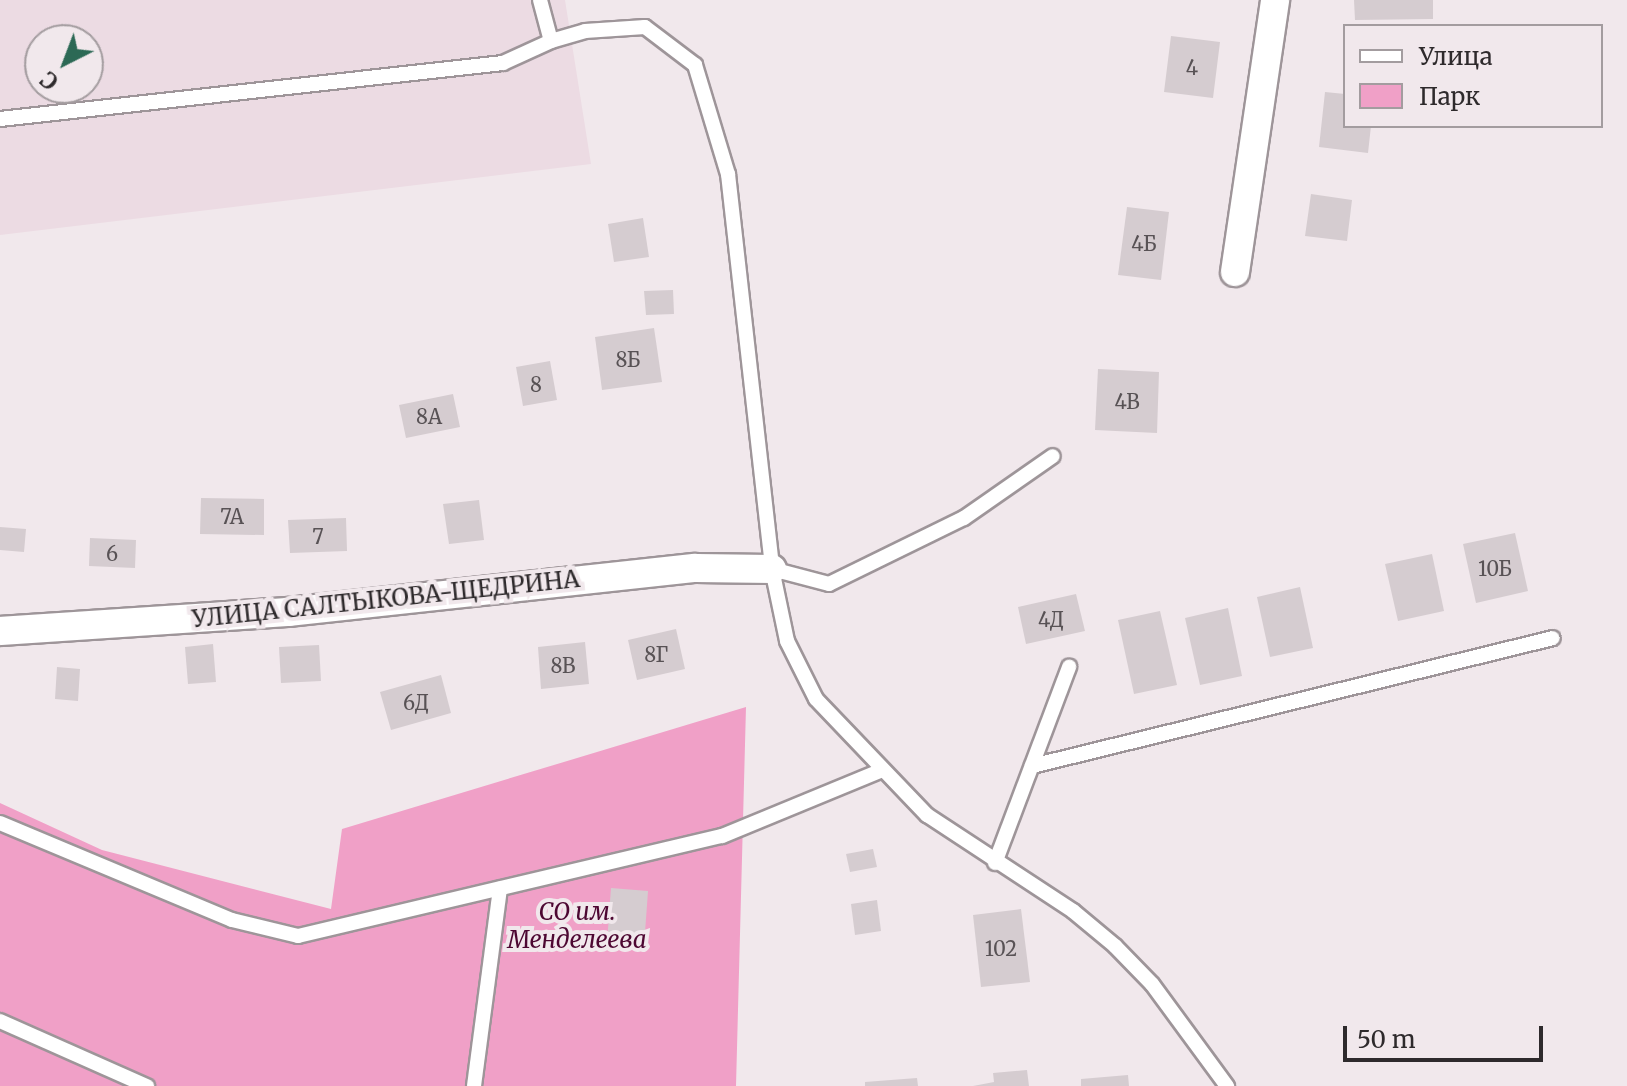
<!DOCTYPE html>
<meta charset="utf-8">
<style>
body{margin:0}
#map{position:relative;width:1627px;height:1086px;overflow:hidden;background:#f1e8ec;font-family:Merriweather,serif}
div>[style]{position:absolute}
.built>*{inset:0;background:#ecdbe3}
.green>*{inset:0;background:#f0a0c7}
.building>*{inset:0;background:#d5ccd0}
.roads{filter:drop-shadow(2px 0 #9e9599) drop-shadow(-2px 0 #9e9599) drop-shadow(0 2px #9e9599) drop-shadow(0 -2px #9e9599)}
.service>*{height:14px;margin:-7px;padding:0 7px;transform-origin:7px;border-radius:7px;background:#fff}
.minor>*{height:28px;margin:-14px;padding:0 14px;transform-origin:14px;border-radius:14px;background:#fff}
span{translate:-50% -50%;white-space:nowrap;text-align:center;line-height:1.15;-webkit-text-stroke:8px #f1e8ec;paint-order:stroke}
.number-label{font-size:20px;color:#585255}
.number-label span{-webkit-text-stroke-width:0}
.street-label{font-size:24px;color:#2e2a2c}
.park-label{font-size:24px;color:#4d0732;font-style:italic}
.legend{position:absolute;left:1343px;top:24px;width:260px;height:104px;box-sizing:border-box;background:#f1e8ec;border:2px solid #a39c9f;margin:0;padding:10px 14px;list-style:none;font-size:24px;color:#2e2a2c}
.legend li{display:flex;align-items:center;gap:16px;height:40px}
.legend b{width:40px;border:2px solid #a39c9f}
.north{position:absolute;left:24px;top:24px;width:80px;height:80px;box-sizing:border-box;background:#f1e8ec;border:2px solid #a39c9f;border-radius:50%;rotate:222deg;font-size:22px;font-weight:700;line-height:32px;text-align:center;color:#2e2a2c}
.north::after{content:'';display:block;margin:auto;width:28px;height:36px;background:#2c6955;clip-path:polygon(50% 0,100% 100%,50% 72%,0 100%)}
.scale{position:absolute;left:1343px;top:1026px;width:200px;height:36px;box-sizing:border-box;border:4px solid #2e2a2c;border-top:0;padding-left:10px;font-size:24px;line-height:28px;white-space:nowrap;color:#2e2a2c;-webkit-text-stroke:6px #f1e8ec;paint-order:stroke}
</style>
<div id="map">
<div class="built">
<i style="clip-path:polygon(evenodd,0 0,565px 0,591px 164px,0 235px,0 0,40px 40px,88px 40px,88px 88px,40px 88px,40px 40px)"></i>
</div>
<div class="green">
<i style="clip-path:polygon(746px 707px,736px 1086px,0 1086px,0 803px,102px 850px,331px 909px,342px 829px)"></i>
</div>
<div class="building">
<i style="clip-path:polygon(1354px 0,1433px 0,1433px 19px,1355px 20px)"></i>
<i style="clip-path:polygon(1171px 36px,1220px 42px,1213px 98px,1164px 92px)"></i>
<i style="clip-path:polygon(1325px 92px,1345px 94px,1345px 126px,1371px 126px,1368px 153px,1319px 147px)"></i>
<i style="clip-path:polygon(1311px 194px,1352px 200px,1347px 241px,1305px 236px)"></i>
<i style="clip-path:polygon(1127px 207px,1169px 212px,1161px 280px,1118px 275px)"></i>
<i style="clip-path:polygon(643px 218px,649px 257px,614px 262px,608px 224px)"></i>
<i style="clip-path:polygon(673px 290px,674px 314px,646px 315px,644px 291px)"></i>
<i style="clip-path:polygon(654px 328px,662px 382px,602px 390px,595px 337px)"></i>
<i style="clip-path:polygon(550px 361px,557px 400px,523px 406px,516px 367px)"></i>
<i style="clip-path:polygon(1098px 369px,1159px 372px,1157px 433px,1095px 430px)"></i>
<i style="clip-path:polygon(453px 394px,460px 427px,406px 438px,399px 405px)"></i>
<i style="clip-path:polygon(201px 498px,264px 499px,264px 535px,200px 534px)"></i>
<i style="clip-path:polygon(479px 500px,484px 540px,449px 544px,443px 504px)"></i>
<i style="clip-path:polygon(346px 518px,347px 551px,290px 553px,288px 520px)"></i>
<i style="clip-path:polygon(0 527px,26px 529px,24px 552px,0 550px)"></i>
<i style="clip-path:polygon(1515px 533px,1528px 591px,1476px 603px,1463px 544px)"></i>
<i style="clip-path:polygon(90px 538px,136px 540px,135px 568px,89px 566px)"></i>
<i style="clip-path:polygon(1432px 554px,1444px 611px,1398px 621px,1385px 564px)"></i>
<i style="clip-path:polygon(1300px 587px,1313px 648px,1270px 657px,1257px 597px)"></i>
<i style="clip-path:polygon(1076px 594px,1085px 631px,1026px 644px,1018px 607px)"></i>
<i style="clip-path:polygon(1228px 608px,1242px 676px,1200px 685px,1185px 618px)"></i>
<i style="clip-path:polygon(1160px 611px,1177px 685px,1134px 694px,1118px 620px)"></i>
<i style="clip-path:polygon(676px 629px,685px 669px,637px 680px,628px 640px)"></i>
<i style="clip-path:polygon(585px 642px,589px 684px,541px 689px,538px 647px)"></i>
<i style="clip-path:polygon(213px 644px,216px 682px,188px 684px,185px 647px)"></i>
<i style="clip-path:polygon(319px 645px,321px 681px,281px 683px,279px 647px)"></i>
<i style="clip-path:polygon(57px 667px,80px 669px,78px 701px,55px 699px)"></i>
<i style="clip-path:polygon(441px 675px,451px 713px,391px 730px,380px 692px)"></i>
<i style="clip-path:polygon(873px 849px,877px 867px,850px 872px,846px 854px)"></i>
<i style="clip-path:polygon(611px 888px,648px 891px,644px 946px,607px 943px)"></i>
<i style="clip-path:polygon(877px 900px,881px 931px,855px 935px,851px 904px)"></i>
<i style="clip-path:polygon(1021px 909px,1030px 982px,981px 987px,973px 915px)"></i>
<i style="clip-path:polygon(1027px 1070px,1029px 1086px,973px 1086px,994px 1082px,993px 1073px)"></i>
<i style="clip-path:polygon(1128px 1075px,1129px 1086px,1081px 1086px,1081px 1079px)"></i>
<i style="clip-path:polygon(917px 1078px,918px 1086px,865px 1086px,865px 1082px)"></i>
</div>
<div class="roads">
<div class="service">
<i style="left:540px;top:0;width:42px;rotate:75deg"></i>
<i style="left:551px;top:41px;width:35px;rotate:-16deg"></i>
<i style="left:585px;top:31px;width:60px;rotate:-3.8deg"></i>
<i style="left:645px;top:27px;width:63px;rotate:37.2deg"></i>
<i style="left:695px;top:65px;width:114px;rotate:73.2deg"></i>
<i style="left:728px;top:174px;width:397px;rotate:83.6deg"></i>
<i style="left:772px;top:569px;width:74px;rotate:78.2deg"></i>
<i style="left:787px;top:641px;width:65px;rotate:63.4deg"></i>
<i style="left:816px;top:699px;width:161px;rotate:46.3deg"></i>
<i style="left:927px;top:815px;width:175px;rotate:33.3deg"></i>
<i style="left:1073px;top:911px;width:55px;rotate:39.8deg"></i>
<i style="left:1115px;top:946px;width:53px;rotate:45.8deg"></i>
<i style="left:1152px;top:984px;width:127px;rotate:53.7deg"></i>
<i style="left:0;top:119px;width:506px;rotate:-6.35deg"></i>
<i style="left:503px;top:63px;width:53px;rotate:-24.6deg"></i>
<i style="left:772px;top:569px;width:59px;rotate:14.7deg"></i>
<i style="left:829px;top:584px;width:150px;rotate:-26.1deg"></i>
<i style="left:964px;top:518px;width:108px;rotate:-34.9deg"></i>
<i style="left:1032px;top:766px;width:536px;rotate:-13.8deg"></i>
<i style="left:0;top:823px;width:251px;rotate:22.7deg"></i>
<i style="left:232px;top:920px;width:68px;rotate:13.6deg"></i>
<i style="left:298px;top:936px;width:436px;rotate:-13.3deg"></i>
<i style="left:722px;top:836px;width:171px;rotate:-22.4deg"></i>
<i style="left:995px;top:863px;width:210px;rotate:-69.3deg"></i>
<i style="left:0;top:1021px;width:161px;rotate:23.9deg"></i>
<i style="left:474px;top:1086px;width:199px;rotate:-82.5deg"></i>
</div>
<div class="minor">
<i style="left:1235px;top:272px;width:275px;rotate:-81.6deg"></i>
<i style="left:0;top:631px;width:289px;rotate:-3.8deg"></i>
<i style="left:288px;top:612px;width:410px;rotate:-6.2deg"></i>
<i style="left:696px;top:568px;width:76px;rotate:0.8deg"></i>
</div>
</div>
<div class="number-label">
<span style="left:1192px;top:67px">4</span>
<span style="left:1144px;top:243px">4Б</span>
<span style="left:628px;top:359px">8Б</span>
<span style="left:536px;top:384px">8</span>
<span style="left:1127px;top:401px">4В</span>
<span style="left:429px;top:416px">8А</span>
<span style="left:232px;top:516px">7А</span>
<span style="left:318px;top:536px">7</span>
<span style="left:112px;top:553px">6</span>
<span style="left:1495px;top:568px">10Б</span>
<span style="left:1051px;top:619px">4Д</span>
<span style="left:656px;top:654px">8Г</span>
<span style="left:563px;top:665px">8В</span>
<span style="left:416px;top:702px">6Д</span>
<span style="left:1001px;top:948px">102</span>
</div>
<div class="street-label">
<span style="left:386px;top:599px;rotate:-6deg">УЛИЦА САЛТЫКОВА-ЩЕДРИНА</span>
</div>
<div class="park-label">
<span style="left:577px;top:926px">СО им.<br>Менделеева</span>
</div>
<ul class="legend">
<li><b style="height:10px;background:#fff"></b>Улица</li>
<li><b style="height:22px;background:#f0a0c7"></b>Парк</li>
</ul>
<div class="north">С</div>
<div class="scale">50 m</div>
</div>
